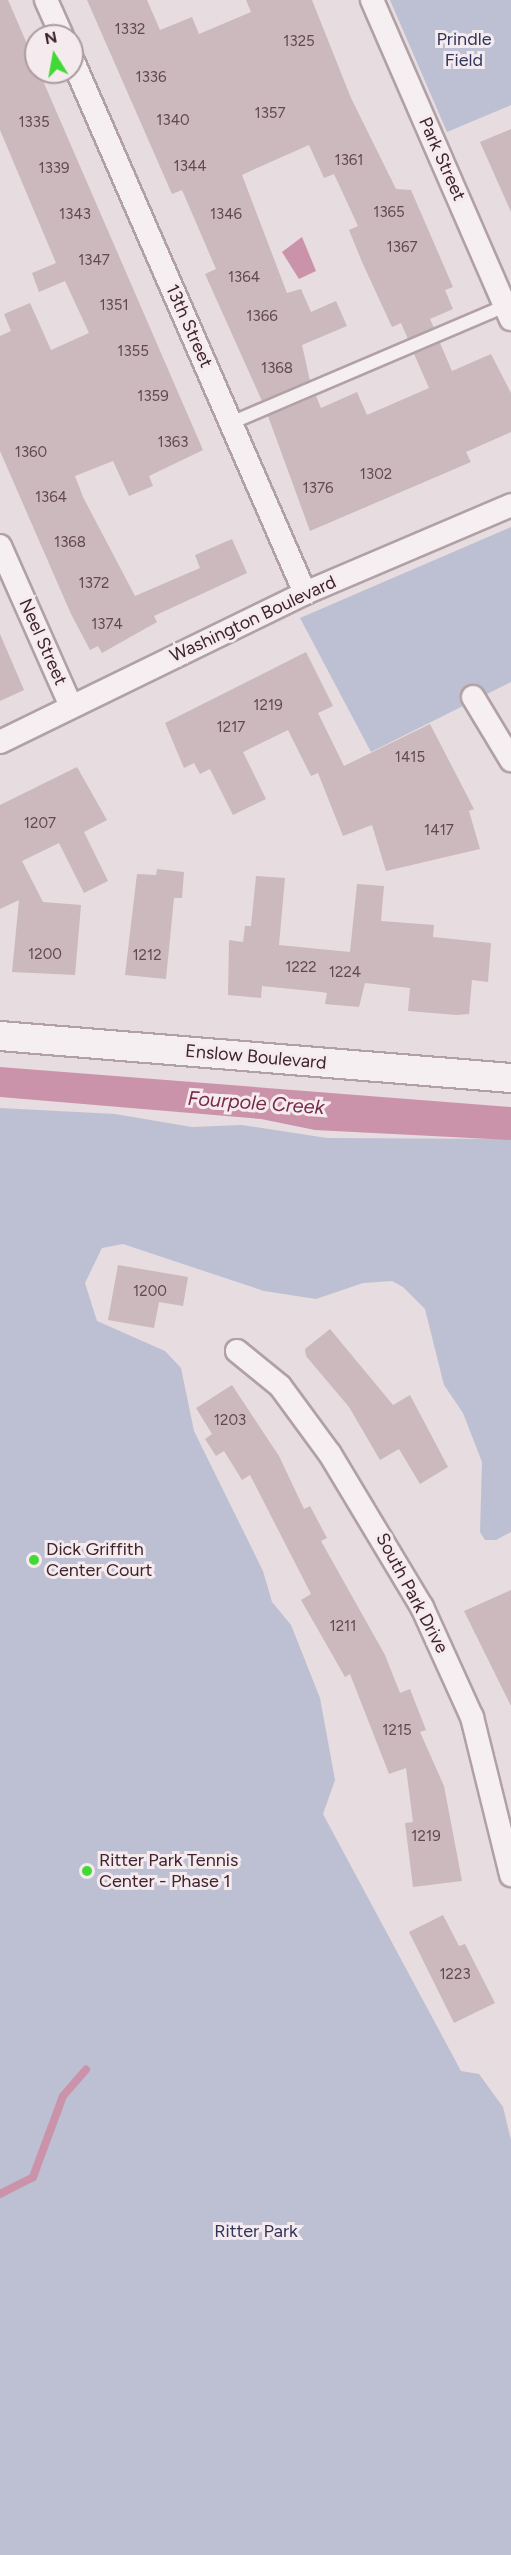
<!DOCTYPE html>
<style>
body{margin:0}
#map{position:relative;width:511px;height:2555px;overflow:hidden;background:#e7dcdf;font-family:Figtree,sans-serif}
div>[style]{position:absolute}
.green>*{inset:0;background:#bcc0d2}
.water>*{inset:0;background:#cb93aa}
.stream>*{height:8px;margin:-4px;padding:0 4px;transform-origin:4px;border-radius:4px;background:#cb93aa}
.building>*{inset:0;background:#cbb9be}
.roads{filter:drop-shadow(2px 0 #b1a1a6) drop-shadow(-2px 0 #b1a1a6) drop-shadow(0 2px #b1a1a6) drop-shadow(0 -2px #b1a1a6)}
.service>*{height:12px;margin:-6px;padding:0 6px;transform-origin:6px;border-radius:6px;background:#f6eff1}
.minor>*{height:22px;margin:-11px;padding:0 11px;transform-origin:11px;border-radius:11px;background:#f6eff1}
.tertiary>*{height:28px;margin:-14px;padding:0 14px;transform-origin:14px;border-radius:14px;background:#f6eff1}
.dots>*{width:16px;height:16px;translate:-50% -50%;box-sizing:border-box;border:3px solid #f5ebef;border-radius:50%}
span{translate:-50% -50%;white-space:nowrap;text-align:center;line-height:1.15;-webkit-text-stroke:6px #f5ebef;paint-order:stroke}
.number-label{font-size:15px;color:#624950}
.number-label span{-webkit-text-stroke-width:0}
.park-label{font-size:18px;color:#30365c}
.street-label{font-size:18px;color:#3f242c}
.poi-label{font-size:18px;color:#3f242c}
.left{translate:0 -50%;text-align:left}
.water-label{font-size:20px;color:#762b47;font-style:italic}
.north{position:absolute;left:24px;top:24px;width:60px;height:60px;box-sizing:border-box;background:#f5ebef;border:2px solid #ac9ba1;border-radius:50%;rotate:349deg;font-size:16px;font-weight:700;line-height:24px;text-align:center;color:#3f242c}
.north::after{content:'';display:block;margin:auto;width:21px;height:27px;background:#41d934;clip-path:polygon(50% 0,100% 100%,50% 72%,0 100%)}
</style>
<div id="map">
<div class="green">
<i style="clip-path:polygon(390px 0,511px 0,511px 105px,447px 132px)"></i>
<i style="clip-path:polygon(511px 527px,511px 682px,371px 752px,300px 618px)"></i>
<i style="clip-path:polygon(0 1108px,115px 1114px,192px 1127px,242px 1125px,327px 1138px,511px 1139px,511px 1532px,496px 1540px,485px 1540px,480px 1532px,482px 1462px,463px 1413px,444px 1385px,425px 1309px,403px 1287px,392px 1281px,363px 1283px,316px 1299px,264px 1291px,123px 1244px,102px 1248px,85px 1283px,97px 1321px,165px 1351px,181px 1368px,194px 1431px,263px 1571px,272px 1602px,291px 1625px,320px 1698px,335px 1780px,323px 1814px,461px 2071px,479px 2074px,503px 2107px,511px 2140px,511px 2555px,0 2555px)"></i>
</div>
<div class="water">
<i style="clip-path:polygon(302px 237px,316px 271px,299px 279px,282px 252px)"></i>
<i style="clip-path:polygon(0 1067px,511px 1107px,511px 1140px,315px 1130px,261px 1119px,0 1097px)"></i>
</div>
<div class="stream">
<i style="left:0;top:2194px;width:37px;rotate:-27deg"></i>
<i style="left:33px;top:2177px;width:86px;rotate:-69.7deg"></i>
<i style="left:63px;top:2096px;width:35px;rotate:-49deg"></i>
</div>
<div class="building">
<i style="clip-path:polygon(0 0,8px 0,203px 450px,149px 476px,153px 486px,129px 496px,113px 461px,75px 476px,83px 497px,135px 596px,200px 568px,195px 555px,232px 539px,247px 573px,154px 616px,157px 622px,102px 653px,98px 646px,90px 650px,71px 614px,0 451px,0 336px,11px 331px,4px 314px,30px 303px,51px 350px,89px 333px,65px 281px,39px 292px,32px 273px,56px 263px,0 130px)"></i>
<i style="clip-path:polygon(87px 0,147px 0,160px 30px,192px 17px,199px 34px,251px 12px,246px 0,312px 0,351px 98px,396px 189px,411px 190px,453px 287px,445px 290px,453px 309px,430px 319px,434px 328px,408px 339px,401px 323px,392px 327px,362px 262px,349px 230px,358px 226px,334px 174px,324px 178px,309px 145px,257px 168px,242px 175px,287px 293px,301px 289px,311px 312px,336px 301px,347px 326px,302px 345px,310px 381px,262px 401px,205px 274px,216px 269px,182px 190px,172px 194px)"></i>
<i style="clip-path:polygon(511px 129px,511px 212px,480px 142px)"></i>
<i style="clip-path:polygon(440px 343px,452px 371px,491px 354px,511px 393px,511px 432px,466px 452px,471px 462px,310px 531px,268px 416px,316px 396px,321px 408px,357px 392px,367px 415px,429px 388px,414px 354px)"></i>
<i style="clip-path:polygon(0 634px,24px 690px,0 701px)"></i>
<i style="clip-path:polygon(306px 652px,333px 706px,318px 713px,344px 766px,430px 724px,474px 809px,469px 811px,480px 849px,386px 871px,372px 825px,343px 836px,318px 773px,311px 776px,288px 730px,243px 752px,266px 799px,233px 815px,210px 769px,200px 774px,194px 763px,184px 768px,165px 723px)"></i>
<i style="clip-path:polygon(77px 767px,107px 820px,84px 832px,108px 881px,84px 893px,59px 843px,22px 861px,43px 902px,81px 905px,79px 929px,75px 975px,12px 972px,19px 900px,0 909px,0 805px)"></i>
<i style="clip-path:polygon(157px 869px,184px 872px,182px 898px,174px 898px,166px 979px,125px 975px,137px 874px,156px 875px)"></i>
<i style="clip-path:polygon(256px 876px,285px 878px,279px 945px,350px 952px,357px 884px,384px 886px,381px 921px,434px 925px,433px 937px,491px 943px,488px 982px,472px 980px,469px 1014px,457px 1015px,408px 1011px,410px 988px,365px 983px,359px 1007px,325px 1004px,327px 993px,321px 992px,262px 986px,261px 998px,228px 995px,229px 940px,243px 942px,245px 926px,251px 926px)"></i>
<i style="clip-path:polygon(118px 1265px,188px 1277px,183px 1306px,159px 1302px,154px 1328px,108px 1320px)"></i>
<i style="clip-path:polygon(330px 1329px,393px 1405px,410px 1395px,448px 1467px,420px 1484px,399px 1449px,380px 1460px,349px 1407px,306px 1356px,305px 1349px)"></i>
<i style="clip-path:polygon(232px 1385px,279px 1456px,304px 1509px,310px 1506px,327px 1538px,321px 1541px,385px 1655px,400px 1693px,410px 1689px,426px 1730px,420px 1732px,444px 1786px,462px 1881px,413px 1887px,405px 1823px,413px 1822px,406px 1768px,389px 1774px,350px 1674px,345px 1677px,301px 1600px,311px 1594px,250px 1475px,242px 1480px,224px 1451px,216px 1456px,205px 1439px,212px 1434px,196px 1408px)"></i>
<i style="clip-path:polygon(511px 1590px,511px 1706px,464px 1611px)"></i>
<i style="clip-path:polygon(443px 1915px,459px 1946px,465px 1944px,495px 2003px,454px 2023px,409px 1932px)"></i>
</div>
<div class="roads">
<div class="service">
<i style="left:231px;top:423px;width:301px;rotate:-23.1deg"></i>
</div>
<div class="minor">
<i style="left:46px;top:0;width:39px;rotate:66deg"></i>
<i style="left:372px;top:0;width:348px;rotate:66.5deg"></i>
<i style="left:72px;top:59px;width:583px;rotate:66.43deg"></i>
<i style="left:0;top:546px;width:175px;rotate:66.1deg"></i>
<i style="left:473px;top:697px;width:74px;rotate:58.9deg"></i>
<i style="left:0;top:742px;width:339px;rotate:-26deg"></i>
<i style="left:305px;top:593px;width:224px;rotate:-23.1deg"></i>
<i style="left:237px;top:1351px;width:55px;rotate:39.1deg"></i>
<i style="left:280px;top:1386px;width:84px;rotate:53.7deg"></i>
<i style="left:330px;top:1454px;width:179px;rotate:59deg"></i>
<i style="left:422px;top:1607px;width:121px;rotate:65.6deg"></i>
<i style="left:472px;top:1717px;width:163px;rotate:76.1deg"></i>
</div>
<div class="tertiary">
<i style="left:0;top:1036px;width:513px;rotate:4.7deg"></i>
</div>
</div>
<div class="dots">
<i style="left:34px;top:1560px;background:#41d934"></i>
<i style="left:87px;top:1871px;background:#41d934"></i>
</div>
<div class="number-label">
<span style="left:130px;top:30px">1332</span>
<span style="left:299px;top:42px">1325</span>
<span style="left:151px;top:78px">1336</span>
<span style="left:270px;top:114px">1357</span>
<span style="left:173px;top:121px">1340</span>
<span style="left:34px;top:123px">1335</span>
<span style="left:349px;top:161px">1361</span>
<span style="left:190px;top:167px">1344</span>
<span style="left:54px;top:169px">1339</span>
<span style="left:389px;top:213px">1365</span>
<span style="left:75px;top:215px">1343</span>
<span style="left:226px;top:215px">1346</span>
<span style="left:402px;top:248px">1367</span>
<span style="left:94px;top:261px">1347</span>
<span style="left:244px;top:278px">1364</span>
<span style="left:114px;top:306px">1351</span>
<span style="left:262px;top:317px">1366</span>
<span style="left:133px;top:352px">1355</span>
<span style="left:277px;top:369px">1368</span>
<span style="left:153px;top:397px">1359</span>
<span style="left:173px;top:443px">1363</span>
<span style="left:31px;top:453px">1360</span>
<span style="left:376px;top:475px">1302</span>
<span style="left:318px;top:489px">1376</span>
<span style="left:51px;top:498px">1364</span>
<span style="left:70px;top:543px">1368</span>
<span style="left:94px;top:584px">1372</span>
<span style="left:107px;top:625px">1374</span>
<span style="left:268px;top:706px">1219</span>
<span style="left:231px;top:728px">1217</span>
<span style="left:410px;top:758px">1415</span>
<span style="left:40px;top:824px">1207</span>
<span style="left:439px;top:831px">1417</span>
<span style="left:45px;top:955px">1200</span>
<span style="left:147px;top:956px">1212</span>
<span style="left:301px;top:968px">1222</span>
<span style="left:345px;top:973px">1224</span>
<span style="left:150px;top:1292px">1200</span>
<span style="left:230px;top:1421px">1203</span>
<span style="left:343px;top:1627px">1211</span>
<span style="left:397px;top:1731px">1215</span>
<span style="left:426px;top:1837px">1219</span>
<span style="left:455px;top:1975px">1223</span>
</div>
<div class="park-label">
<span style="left:464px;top:50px">Prindle<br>Field</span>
<span style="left:256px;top:2231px">Ritter Park</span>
</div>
<div class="street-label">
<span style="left:442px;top:159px;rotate:66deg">Park Street</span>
<span style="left:189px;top:326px;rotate:66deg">13th Street</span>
<span style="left:253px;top:619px;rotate:-25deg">Washington Boulevard</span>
<span style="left:43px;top:642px;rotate:66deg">Neel Street</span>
<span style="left:256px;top:1057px;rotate:5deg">Enslow Boulevard</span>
<span style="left:412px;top:1593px;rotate:62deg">South Park Drive</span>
</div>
<div class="poi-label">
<span class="left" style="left:46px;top:1560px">Dick Griffith<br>Center Court</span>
<span class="left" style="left:99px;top:1871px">Ritter Park Tennis<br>Center - Phase 1</span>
</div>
<div class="water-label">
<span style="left:256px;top:1103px;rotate:4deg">Fourpole Creek</span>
</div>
<div class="north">N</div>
</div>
